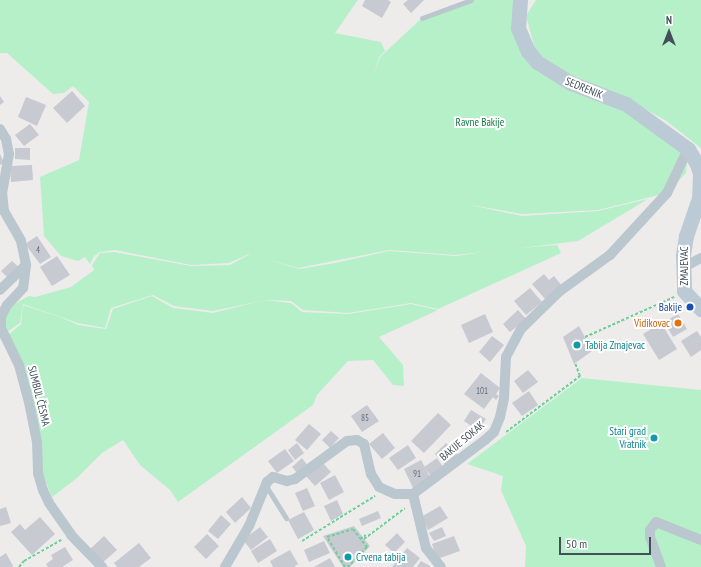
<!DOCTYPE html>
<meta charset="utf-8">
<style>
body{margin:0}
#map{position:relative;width:701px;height:567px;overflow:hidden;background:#eeebeb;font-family:"PT Sans Narrow",sans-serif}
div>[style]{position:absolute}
.green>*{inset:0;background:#b6f0c9}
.building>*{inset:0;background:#c8cad1}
.path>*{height:2px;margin-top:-1px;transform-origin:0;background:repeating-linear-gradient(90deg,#6dcf9a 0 3px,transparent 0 5px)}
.lane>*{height:5px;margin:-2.5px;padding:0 2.5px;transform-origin:2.5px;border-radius:2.5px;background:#bbc7cf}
.street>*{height:10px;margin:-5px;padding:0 5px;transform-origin:5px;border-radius:5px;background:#bbc7cf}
.secondary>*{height:15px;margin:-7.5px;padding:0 7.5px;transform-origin:7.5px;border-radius:7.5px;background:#bccad6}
.dots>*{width:11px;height:11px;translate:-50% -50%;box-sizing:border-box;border:2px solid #fff;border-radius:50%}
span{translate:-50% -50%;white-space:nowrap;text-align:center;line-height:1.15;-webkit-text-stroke:4px #fff;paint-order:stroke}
.number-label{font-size:9px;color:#646e77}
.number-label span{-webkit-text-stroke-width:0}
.street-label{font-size:11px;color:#435059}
.park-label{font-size:11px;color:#127c42}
.transit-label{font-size:11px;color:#164399}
.right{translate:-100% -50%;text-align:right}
.food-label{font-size:11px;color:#c56008}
.culture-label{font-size:11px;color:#0d838f}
.left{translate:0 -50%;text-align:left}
.north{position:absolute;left:649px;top:12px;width:40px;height:40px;-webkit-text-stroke:3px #fff;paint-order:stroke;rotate:0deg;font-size:11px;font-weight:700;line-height:16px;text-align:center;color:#435059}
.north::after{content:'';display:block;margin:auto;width:14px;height:18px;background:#435059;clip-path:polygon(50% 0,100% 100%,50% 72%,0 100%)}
.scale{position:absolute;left:559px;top:537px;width:92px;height:18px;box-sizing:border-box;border:2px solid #435059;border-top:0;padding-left:5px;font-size:12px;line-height:14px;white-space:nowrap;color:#435059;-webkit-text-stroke:3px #fff;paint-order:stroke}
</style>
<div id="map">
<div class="green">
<i style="clip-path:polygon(0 0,358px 0,335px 33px,381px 42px,385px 51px,379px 57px,374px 74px,380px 57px,422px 18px,471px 0,520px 0,518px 12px,537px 62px,626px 104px,688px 149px,686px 173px,667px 193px,598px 210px,522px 214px,466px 204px,522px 216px,598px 211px,648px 199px,578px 241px,521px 248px,557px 245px,561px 253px,438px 309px,411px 303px,348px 313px,303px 310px,291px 301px,265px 300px,213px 311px,174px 306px,153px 295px,111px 308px,105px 328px,78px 323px,23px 304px,20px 323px,7px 332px,5px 320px,8px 310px,16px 303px,29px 296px,35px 297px,71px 287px,94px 270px,92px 265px,100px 253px,114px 252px,191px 266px,230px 265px,250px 254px,299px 269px,335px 263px,389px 251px,455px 256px,486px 252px,455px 255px,389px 250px,298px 268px,249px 254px,229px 263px,191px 265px,115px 250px,100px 252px,94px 256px,90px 264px,85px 257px,78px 261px,61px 256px,44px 236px,40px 177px,79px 160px,89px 102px,73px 86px,64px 93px,53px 94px,7px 53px,0 53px)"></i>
<i style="clip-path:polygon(536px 0,701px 0,701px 148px,665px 120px,621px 96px,561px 72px,536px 52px,526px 16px)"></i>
<i style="clip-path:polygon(152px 296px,173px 308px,213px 313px,264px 300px,291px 303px,302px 312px,348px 314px,411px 304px,438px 310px,379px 337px,403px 365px,404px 386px,393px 385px,373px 360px,348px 361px,317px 395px,313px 405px,178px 502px,170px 490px,140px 465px,123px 440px,102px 453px,77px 478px,52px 497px,41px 470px,40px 454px,7px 336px,21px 324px,23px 305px,60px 317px,78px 325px,106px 329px,113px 309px)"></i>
<i style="clip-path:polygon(582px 378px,701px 390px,701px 567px,525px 567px,526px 546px,501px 490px,503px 476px,467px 464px)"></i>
</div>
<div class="building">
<i style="clip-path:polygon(365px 0,388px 0,391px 2px,382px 18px,362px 6px)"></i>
<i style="clip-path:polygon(408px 0,424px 0,411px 13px,403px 4px)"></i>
<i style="clip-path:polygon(72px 91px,85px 106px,67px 123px,53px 108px)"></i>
<i style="clip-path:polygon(0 96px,4px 102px,0 105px)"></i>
<i style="clip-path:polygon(26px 97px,46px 105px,37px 126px,18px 117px)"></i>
<i style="clip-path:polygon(30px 124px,39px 135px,24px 146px,15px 135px)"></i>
<i style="clip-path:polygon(15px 148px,30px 148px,30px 160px,15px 159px)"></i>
<i style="clip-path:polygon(0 154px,4px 163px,0 165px)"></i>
<i style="clip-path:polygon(32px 165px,33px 180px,11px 182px,10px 166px)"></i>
<i style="clip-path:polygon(37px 236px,51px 257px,40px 264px,25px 244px)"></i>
<i style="clip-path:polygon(57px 256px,70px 275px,52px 286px,40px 267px)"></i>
<i style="clip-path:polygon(12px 261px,20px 268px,9px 279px,1px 271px)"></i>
<i style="clip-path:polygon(544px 274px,549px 280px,554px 276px,562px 286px,545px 299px,532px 284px)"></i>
<i style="clip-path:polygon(530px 288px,542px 302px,526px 315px,514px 301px)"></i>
<i style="clip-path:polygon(518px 310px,526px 319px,510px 332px,503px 324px)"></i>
<i style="clip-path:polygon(485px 314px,493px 332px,469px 343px,461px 325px)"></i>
<i style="clip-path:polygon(678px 314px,687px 329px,673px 337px,664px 322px)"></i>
<i style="clip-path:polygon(661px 323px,677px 349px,659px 360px,643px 334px)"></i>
<i style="clip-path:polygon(579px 326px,592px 351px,574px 364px,563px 337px)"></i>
<i style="clip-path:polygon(697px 331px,701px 337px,701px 350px,691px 357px,681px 341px)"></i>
<i style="clip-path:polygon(492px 336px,504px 345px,490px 362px,479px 352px)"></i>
<i style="clip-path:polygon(528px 370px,538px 382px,523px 393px,514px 381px)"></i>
<i style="clip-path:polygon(481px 373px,500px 388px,496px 394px,499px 396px,496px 400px,493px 397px,484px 409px,464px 394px)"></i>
<i style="clip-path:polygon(529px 391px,538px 405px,522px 416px,512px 403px)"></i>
<i style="clip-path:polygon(367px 405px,379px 421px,362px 432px,351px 416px)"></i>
<i style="clip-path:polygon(471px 410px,486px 419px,478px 431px,464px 421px)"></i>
<i style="clip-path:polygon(438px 413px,451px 425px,424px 453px,411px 441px)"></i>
<i style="clip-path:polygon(309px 424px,321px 434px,307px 450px,295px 440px)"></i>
<i style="clip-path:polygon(331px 431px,339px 438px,330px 448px,322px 440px)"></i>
<i style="clip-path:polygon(383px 433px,395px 448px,382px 459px,369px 444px)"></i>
<i style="clip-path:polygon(297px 443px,304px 453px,295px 460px,288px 450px)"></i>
<i style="clip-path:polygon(446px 443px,460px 457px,448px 468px,435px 454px)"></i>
<i style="clip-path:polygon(408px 445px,416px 458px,398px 470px,389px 458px)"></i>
<i style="clip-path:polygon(285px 449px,294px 461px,277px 473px,268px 461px)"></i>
<i style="clip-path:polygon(302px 458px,308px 466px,298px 474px,292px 467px)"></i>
<i style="clip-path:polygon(437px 458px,445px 470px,433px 479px,424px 467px)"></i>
<i style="clip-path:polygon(421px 460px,431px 479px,413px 488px,404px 469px)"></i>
<i style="clip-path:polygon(322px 462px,331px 472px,315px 486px,306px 476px)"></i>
<i style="clip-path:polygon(335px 475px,344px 492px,329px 500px,320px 483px)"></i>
<i style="clip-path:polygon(307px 488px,315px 506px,303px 511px,295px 493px)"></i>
<i style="clip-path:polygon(242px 497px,251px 508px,235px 523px,226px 512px)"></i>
<i style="clip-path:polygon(337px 500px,343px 514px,331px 521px,324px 506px)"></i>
<i style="clip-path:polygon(440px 506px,448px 518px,428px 530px,421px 517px)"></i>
<i style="clip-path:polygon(6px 507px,11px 523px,0 526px,0 509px)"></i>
<i style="clip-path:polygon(378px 511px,381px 518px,362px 526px,359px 519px)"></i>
<i style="clip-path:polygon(304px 512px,314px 530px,298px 539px,288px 520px)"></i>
<i style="clip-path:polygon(221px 515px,231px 524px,218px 539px,208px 531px)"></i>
<i style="clip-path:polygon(40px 517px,55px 534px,32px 555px,11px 532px,20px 524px,25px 530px)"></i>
<i style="clip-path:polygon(354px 526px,370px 546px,350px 567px,343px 567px,323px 536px)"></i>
<i style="clip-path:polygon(260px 527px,268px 537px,251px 550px,243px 540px)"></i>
<i style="clip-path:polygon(442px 527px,446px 536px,434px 541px,429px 533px)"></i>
<i style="clip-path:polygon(397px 533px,405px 542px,394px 553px,385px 545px)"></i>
<i style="clip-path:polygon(207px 534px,219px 546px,206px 559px,194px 547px)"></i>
<i style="clip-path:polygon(104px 536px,117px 550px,101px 564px,88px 551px)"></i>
<i style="clip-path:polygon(454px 536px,460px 551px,437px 559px,432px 544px)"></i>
<i style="clip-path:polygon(270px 539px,277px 551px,258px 563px,251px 551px)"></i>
<i style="clip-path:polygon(324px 541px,330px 553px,309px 562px,304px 550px)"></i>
<i style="clip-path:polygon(139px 543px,151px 558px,139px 567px,117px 567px,114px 563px)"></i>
<i style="clip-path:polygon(65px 547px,73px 560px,62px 567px,48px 567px,46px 564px,53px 559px,51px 555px)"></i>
<i style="clip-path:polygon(407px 548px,420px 558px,413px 567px,392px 567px)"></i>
<i style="clip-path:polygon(290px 550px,298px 564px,294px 567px,273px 567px,270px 561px)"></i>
<i style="clip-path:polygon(6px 553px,13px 566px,12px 567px,0 567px,0 557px)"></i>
<i style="clip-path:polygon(330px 558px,335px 567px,314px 567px)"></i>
<i style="clip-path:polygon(421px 561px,430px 566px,430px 567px,417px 567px)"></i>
</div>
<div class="path">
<i style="left:585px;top:337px;width:98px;rotate:-24.2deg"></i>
<i style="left:506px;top:432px;width:93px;rotate:-37.1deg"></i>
<i style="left:580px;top:376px;width:14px;rotate:-111deg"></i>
<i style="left:360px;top:539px;width:7px;rotate:-34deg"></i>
<i style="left:364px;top:539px;width:51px;rotate:-37.1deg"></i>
<i style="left:302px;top:541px;width:86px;rotate:-31.7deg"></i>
<i style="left:19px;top:567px;width:8px;rotate:-50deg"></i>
<i style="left:24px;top:561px;width:43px;rotate:-29.6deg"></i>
<i style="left:345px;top:567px;width:35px;rotate:-121deg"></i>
<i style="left:327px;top:537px;width:27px;rotate:-17deg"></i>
<i style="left:353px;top:529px;width:23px;rotate:52deg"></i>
<i style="left:367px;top:547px;width:28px;rotate:134deg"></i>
</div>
<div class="lane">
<i style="left:422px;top:18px;width:52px;rotate:-20.2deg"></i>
<i style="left:266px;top:486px;width:38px;rotate:58deg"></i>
</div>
<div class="street">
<i style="left:0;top:129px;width:12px;rotate:59deg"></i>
<i style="left:6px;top:139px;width:15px;rotate:79deg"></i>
<i style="left:9px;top:154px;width:39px;rotate:100deg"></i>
<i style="left:2px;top:192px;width:19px;rotate:84deg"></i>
<i style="left:4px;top:211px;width:34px;rotate:60deg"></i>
<i style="left:21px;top:241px;width:25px;rotate:78deg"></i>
<i style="left:26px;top:265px;width:23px;rotate:97deg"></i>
<i style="left:23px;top:288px;width:23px;rotate:133deg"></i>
<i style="left:7px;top:305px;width:13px;rotate:117deg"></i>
<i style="left:1px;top:317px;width:11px;rotate:90deg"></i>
<i style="left:1px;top:328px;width:41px;rotate:64.1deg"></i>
<i style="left:19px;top:365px;width:38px;rotate:75deg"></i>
<i style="left:29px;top:402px;width:41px;rotate:78.7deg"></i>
<i style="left:37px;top:442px;width:31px;rotate:88deg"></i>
<i style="left:38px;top:473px;width:18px;rotate:74deg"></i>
<i style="left:43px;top:490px;width:14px;rotate:65deg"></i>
<i style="left:49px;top:503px;width:39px;rotate:55deg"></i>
<i style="left:71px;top:535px;width:45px;rotate:45.9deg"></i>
<i style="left:684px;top:267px;width:19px;rotate:-28deg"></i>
<i style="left:0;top:290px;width:36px;rotate:-44deg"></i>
<i style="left:413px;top:494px;width:56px;rotate:76.5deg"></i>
<i style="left:426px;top:548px;width:24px;rotate:52deg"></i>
<i style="left:225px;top:567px;width:48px;rotate:-59.7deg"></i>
<i style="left:249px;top:526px;width:48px;rotate:-67.8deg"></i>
<i style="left:267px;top:482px;width:8px;rotate:-40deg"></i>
<i style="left:273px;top:477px;width:15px;rotate:16deg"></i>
<i style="left:287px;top:481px;width:8px;rotate:-14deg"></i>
<i style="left:295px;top:479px;width:64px;rotate:-36.2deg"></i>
<i style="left:347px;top:441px;width:10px;rotate:-6deg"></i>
<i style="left:357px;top:440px;width:8px;rotate:30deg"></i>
<i style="left:364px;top:444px;width:31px;rotate:77deg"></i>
<i style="left:371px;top:474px;width:15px;rotate:58deg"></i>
<i style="left:379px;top:487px;width:17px;rotate:24deg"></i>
<i style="left:395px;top:494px;width:18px"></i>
<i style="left:413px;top:494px;width:90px;rotate:-36.9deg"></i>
<i style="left:485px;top:440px;width:12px;rotate:-42deg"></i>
<i style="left:494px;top:432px;width:16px;rotate:-68deg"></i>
<i style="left:500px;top:417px;width:19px;rotate:-78deg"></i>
<i style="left:504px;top:398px;width:41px;rotate:-87.2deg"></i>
<i style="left:506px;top:357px;width:32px;rotate:-62deg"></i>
<i style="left:521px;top:329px;width:54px;rotate:-44.3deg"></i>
<i style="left:560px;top:291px;width:62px;rotate:-35.8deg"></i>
<i style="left:610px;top:255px;width:84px;rotate:-47.4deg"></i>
<i style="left:667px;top:193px;width:49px;rotate:-64.5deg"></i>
<i style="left:661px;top:567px;width:32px;rotate:-110deg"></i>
<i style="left:650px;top:537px;width:7px;rotate:-90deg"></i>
<i style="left:650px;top:530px;width:10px;rotate:-53deg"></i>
<i style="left:656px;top:522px;width:48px;rotate:21.8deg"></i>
</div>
<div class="secondary">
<i style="left:520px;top:0;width:28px;rotate:94deg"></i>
<i style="left:518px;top:28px;width:25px;rotate:67deg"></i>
<i style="left:528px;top:51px;width:14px;rotate:51deg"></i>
<i style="left:537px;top:62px;width:40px;rotate:32deg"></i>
<i style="left:571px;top:83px;width:59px;rotate:20.9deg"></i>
<i style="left:626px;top:104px;width:77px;rotate:36deg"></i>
<i style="left:688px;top:149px;width:17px;rotate:59deg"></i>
<i style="left:697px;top:164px;width:9px;rotate:72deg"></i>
<i style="left:700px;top:173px;width:25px;rotate:92deg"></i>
<i style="left:699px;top:198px;width:40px;rotate:108.9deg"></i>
<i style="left:686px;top:236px;width:20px;rotate:99deg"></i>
<i style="left:683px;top:256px;width:35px;rotate:88deg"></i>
<i style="left:684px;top:291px;width:25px;rotate:47deg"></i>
</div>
<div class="dots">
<i style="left:690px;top:307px;background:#1a4fb4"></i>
<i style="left:678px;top:323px;background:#e8710a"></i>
<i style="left:577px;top:345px;background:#0f9aa8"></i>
<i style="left:654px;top:438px;background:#0f9aa8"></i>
<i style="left:348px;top:557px;background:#0f9aa8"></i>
</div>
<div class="number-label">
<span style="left:38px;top:250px">4</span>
<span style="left:482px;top:391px">101</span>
<span style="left:365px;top:418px">85</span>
<span style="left:417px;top:474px">91</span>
</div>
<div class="street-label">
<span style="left:584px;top:88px;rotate:22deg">SEDRENIK</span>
<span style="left:684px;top:266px;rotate:-90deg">ZMAJEVAC</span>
<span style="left:39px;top:396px;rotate:76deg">SUMBUL ČESMA</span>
<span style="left:462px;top:441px;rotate:-40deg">BAKIJE SOKAK</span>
</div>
<div class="park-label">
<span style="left:480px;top:122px">Ravne Bakije</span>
</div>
<div class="transit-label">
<span class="right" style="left:682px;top:307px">Bakije</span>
</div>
<div class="food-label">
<span class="right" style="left:670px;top:323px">Vidikovac</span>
</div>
<div class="culture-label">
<span class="left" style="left:585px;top:345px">Tabija Zmajevac</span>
<span class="right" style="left:646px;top:438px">Stari grad<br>Vratnik</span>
<span class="left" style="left:356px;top:557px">Crvena tabija</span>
</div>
<div class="north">N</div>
<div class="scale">50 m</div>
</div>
